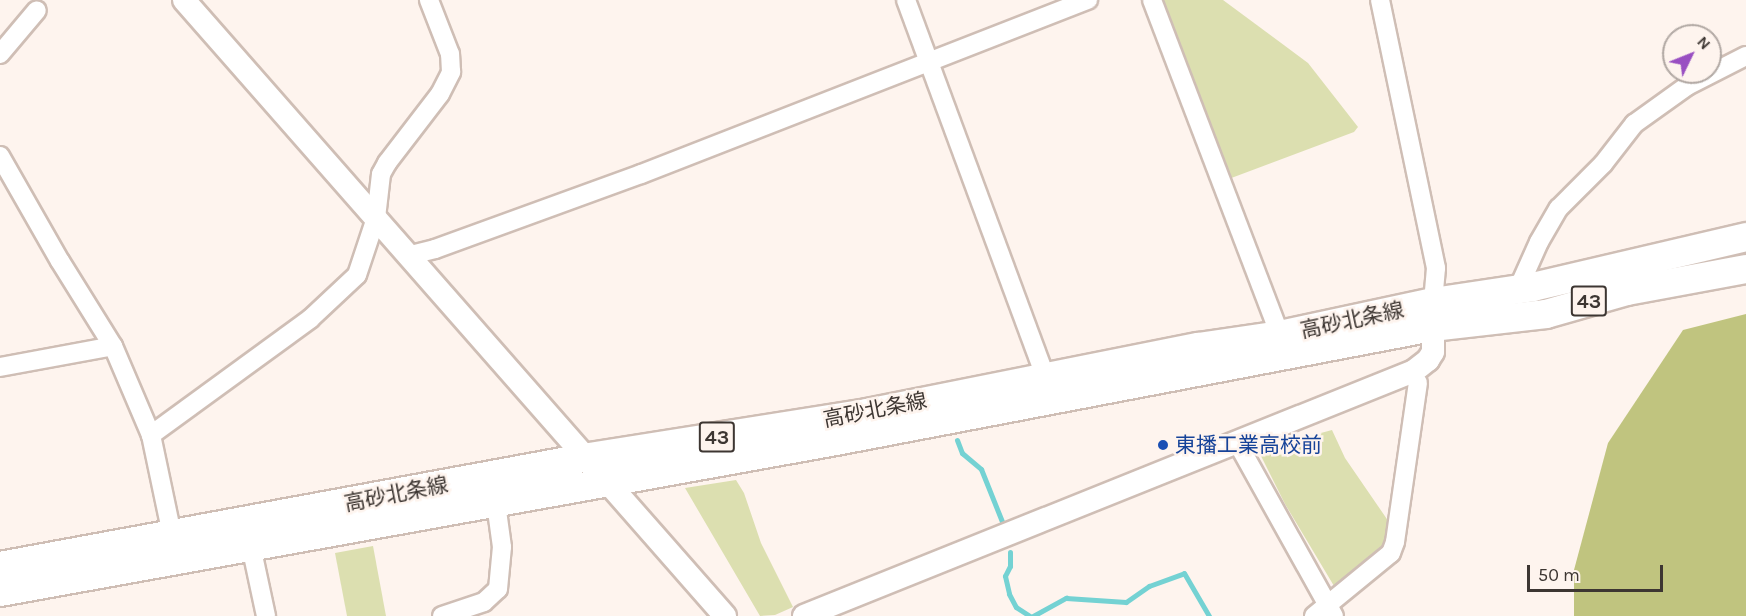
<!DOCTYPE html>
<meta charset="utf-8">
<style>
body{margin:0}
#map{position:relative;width:1746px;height:616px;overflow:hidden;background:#fef4ee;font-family:Karla,"Noto Sans JP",sans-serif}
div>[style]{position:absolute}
.green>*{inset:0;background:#dcdfb0}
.forest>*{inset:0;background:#c0c47f}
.stream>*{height:5px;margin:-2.5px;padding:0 2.5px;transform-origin:2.5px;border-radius:2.5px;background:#74d2d3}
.roads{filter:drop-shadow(2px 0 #cfbeb5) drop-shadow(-2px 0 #cfbeb5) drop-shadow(0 2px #cfbeb5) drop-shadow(0 -2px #cfbeb5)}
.minor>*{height:18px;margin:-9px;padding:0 9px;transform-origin:9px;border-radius:9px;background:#fff}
.tertiary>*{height:22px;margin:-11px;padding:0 11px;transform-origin:11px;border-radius:11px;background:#fff}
.primary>*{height:28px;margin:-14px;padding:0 14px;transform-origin:14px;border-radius:14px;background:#fff}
.dots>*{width:16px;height:16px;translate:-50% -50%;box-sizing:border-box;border:3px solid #fef4ee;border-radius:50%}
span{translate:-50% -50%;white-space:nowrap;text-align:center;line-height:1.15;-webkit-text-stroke:5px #fef4ee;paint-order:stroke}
.shield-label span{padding:2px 4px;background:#fef4ee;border:2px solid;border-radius:4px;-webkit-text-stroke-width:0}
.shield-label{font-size:20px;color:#3d3632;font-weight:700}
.street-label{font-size:21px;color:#3d3632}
.transit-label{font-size:21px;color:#164399}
.left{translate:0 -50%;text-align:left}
.north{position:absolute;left:1662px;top:24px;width:60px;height:60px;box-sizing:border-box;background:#fef4ee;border:2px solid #b1a8a3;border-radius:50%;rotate:47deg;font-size:16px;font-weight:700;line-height:24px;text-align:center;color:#3d3632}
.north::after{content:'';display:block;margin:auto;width:21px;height:27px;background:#994fc2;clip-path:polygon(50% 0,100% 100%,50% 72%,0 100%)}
.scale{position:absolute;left:1527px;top:565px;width:136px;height:27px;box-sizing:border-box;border:3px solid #3d3632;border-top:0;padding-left:8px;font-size:18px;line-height:21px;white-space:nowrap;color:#3d3632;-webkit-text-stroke:4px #fef4ee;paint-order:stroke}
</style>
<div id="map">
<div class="green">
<i style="clip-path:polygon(1159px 0,1223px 0,1308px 63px,1358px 127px,1354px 132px,1226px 180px)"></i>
<i style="clip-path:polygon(1332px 430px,1345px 458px,1391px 525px,1390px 543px,1334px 586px,1285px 504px,1260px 454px,1265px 448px)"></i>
<i style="clip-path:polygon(736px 480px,744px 493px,761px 543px,793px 607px,775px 615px,760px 616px,685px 488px)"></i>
<i style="clip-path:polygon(373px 546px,386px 616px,347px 616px,335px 553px)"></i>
</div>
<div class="forest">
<i style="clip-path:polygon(1746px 314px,1746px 616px,1574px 616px,1574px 570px,1608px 443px,1683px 330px)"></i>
</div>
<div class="stream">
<i style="left:957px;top:440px;width:14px;rotate:69deg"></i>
<i style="left:962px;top:453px;width:25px;rotate:40deg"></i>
<i style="left:981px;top:469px;width:59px;rotate:68.2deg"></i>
<i style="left:1010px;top:552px;width:14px;rotate:90deg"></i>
<i style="left:1010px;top:566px;width:11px;rotate:117deg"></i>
<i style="left:1005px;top:576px;width:18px;rotate:77deg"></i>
<i style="left:1009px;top:594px;width:15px;rotate:62deg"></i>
<i style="left:1016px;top:607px;width:17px;rotate:33deg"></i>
<i style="left:1033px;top:616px;width:38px;rotate:-29deg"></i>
<i style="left:1066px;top:598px;width:60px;rotate:3.8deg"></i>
<i style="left:1126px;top:602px;width:28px;rotate:-35deg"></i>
<i style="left:1149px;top:586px;width:37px;rotate:-20deg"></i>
<i style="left:1184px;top:573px;width:50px;rotate:59.8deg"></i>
</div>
<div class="roads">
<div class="minor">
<i style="left:906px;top:0;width:401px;rotate:69.7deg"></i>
<i style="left:1152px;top:0;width:359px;rotate:69.1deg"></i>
<i style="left:1380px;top:0;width:274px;rotate:78.2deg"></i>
<i style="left:1436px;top:268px;width:34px;rotate:95deg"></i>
<i style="left:0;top:54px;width:57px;rotate:-49.9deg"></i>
<i style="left:0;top:156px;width:121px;rotate:60.3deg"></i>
<i style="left:60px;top:261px;width:100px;rotate:58.1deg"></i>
<i style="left:113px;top:346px;width:97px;rotate:66.9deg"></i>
<i style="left:151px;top:435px;width:102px;rotate:78.1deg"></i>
<i style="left:407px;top:256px;width:29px;rotate:-14deg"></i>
<i style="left:435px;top:249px;width:219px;rotate:-20deg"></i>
<i style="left:641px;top:174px;width:480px;rotate:-21.3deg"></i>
<i style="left:1518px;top:289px;width:51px;rotate:-65.9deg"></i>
<i style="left:1539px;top:242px;width:39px;rotate:-60deg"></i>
<i style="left:1559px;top:208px;width:62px;rotate:-45deg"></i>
<i style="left:1603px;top:164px;width:51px;rotate:-52.2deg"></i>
<i style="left:1634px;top:124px;width:65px;rotate:-35.6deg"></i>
<i style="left:1687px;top:86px;width:66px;rotate:-27deg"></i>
<i style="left:0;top:367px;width:115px;rotate:-10.5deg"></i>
<i style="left:151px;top:435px;width:197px;rotate:-36.1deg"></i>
<i style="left:310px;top:319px;width:64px;rotate:-43.1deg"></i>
<i style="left:357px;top:275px;width:60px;rotate:-71.6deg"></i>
<i style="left:376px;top:218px;width:44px;rotate:-83.5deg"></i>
<i style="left:381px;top:174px;width:13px;rotate:-61deg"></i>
<i style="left:387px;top:163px;width:87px;rotate:-52.5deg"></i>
<i style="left:440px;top:94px;width:25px;rotate:-63deg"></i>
<i style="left:451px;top:72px;width:18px;rotate:-93deg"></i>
<i style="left:450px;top:54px;width:58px;rotate:-111.3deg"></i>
<i style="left:1237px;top:442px;width:199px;rotate:60.9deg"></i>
<i style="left:251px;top:546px;width:72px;rotate:77.9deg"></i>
<i style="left:442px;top:616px;width:44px;rotate:-18.4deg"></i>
<i style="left:484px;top:602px;width:19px;rotate:-43deg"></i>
<i style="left:498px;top:589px;width:42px;rotate:-84.6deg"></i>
<i style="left:502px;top:547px;width:44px;rotate:-97.8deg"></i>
<i style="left:1314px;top:616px;width:99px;rotate:-39.3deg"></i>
<i style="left:1391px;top:553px;width:12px;rotate:-70deg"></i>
<i style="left:1395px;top:542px;width:161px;rotate:-81.8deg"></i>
</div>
<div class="tertiary">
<i style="left:184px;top:0;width:820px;rotate:48.71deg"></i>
<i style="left:804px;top:616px;width:657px;rotate:-21.88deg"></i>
<i style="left:1414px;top:371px;width:18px;rotate:-38deg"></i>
<i style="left:1428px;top:360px;width:9px;rotate:-58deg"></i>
<i style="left:1433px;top:352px;width:39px;rotate:-90deg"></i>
</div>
<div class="primary">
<i style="left:0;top:566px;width:594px;rotate:-10.48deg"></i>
<i style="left:584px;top:458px;width:287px;rotate:-9deg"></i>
<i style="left:867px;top:413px;width:338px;rotate:-11.3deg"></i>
<i style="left:1198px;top:347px;width:83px;rotate:-8.3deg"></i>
<i style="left:1280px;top:335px;width:157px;rotate:-12.2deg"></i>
<i style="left:1433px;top:302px;width:101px;rotate:-8.5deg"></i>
<i style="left:1533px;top:287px;width:219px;rotate:-13.2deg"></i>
<i style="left:0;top:592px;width:855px;rotate:-10.24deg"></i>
<i style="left:841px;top:440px;width:602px;rotate:-10.82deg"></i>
<i style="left:1432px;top:327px;width:115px;rotate:-6.5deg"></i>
<i style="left:1546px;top:314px;width:84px;rotate:-15.9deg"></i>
<i style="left:1627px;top:291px;width:121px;rotate:-10.5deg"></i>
</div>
</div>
<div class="dots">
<i style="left:1163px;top:445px;background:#1a4fb4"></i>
</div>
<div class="shield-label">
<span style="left:1589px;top:301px">43</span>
<span style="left:717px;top:437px">43</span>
</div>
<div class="street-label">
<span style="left:1352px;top:320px;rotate:-12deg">高砂北条線</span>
<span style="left:875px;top:410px;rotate:-11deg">高砂北条線</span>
<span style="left:396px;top:494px;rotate:-11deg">高砂北条線</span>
</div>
<div class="transit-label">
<span class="left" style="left:1175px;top:445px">東播工業高校前</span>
</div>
<div class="north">N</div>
<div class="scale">50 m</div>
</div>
